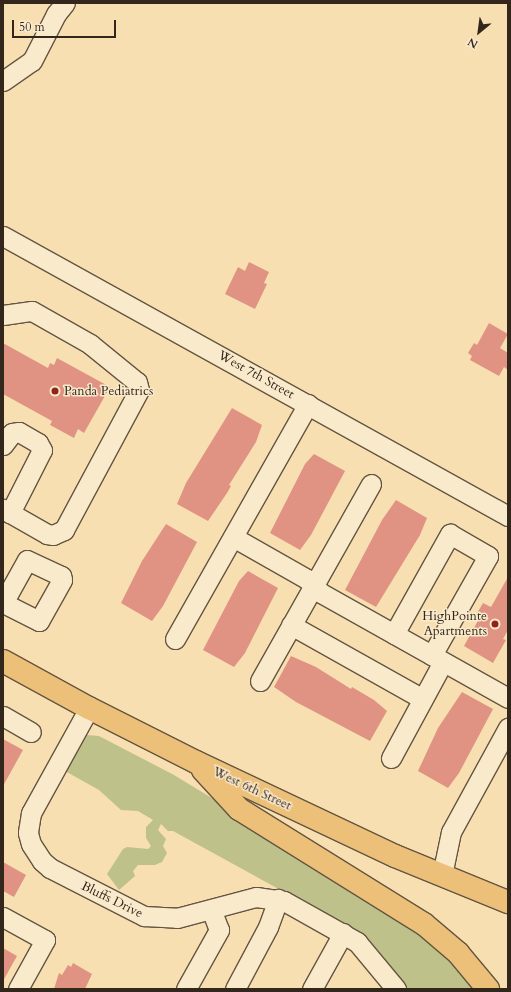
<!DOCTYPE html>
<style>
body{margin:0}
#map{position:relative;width:511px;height:992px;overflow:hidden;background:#f8dfb1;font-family:Cardo,serif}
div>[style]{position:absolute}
.green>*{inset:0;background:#bfc18a}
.building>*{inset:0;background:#e09383}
.roads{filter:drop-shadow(1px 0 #645541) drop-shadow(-1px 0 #645541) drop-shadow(0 1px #645541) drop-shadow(0 -1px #645541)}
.minor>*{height:19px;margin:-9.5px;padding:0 9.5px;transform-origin:9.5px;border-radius:9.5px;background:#faeacc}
.highway>*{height:22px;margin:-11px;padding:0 11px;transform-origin:11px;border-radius:11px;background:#ecc078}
.dots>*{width:11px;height:11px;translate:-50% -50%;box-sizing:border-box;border:2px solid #faeacc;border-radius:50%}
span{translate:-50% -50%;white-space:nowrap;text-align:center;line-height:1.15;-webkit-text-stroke:3px #faeacc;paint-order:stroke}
.street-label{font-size:13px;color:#33271c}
.poi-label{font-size:13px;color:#33271c}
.left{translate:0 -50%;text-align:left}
.right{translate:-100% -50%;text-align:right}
.frame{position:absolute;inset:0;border:4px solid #33271c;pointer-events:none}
.north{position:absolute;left:459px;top:12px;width:40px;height:40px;-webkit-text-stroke:3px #faeacc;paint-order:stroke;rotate:209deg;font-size:11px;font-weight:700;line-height:16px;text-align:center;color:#33271c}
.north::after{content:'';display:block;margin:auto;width:14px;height:18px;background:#33271c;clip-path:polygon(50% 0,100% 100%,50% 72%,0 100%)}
.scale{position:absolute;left:12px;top:20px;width:104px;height:18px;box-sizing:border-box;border:2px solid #33271c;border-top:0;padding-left:5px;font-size:12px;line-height:14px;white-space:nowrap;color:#33271c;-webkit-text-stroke:3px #faeacc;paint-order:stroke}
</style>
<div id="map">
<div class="green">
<i style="clip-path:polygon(87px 735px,99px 736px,174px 775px,382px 902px,441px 951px,476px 989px,406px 989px,371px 945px,346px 926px,173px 831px,168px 831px,161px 824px,158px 830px,166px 839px,163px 846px,167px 853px,162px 862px,155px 865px,138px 865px,133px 871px,135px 876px,119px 890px,107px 874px,123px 849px,127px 847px,148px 849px,151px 846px,146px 838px,146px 827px,153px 820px,138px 811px,121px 810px,99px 790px,65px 771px)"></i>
</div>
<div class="building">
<i style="clip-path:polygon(249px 262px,269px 272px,264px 283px,267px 284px,255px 309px,225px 294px,238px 267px,245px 271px)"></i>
<i style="clip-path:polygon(489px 323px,508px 334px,500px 348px,508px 353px,508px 370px,504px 367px,499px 376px,470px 360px,472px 356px,468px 353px,474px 343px,477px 345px)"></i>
<i style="clip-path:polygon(3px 343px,48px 368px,50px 363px,54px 365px,57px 358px,110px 387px,84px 433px,78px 429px,74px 438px,50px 425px,52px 421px,3px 394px)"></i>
<i style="clip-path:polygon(232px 408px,262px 425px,256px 442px,229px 485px,231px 486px,227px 493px,208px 521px,177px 504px,186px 483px)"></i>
<i style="clip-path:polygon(314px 454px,345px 471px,311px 535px,300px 550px,270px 533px,305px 464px)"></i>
<i style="clip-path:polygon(396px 500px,427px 518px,420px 535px,376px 607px,345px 590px,382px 520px)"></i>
<i style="clip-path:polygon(166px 524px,197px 542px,163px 606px,152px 621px,121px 603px,142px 561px)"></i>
<i style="clip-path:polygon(248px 571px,278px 588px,245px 653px,234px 667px,203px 650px,239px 581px)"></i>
<i style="clip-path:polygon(508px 577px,508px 630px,503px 639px,506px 640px,493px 663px,464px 646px,480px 617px,476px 615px,483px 603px,491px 607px)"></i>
<i style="clip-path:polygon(291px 656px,316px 667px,351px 689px,352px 687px,374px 700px,387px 711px,370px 741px,296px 702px,274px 687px)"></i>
<i style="clip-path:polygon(462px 692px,493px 709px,459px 773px,448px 788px,418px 771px,438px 728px)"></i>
<i style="clip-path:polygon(3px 739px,23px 750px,3px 786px)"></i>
<i style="clip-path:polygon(3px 862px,26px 875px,14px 897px,3px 891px)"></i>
<i style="clip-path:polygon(3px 948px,17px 956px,3px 981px)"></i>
<i style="clip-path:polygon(73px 963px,92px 974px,85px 989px,54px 989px,59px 973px,62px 975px,68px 965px,71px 967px)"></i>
</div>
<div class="roads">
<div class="minor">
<i style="left:3px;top:81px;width:35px;rotate:-35deg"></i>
<i style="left:32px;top:61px;width:53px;rotate:-62.9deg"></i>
<i style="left:56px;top:14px;width:14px;rotate:-51deg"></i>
<i style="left:3px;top:236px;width:577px;rotate:29.01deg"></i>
<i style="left:3px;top:315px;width:29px;rotate:-8deg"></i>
<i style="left:32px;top:311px;width:67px;rotate:29.6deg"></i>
<i style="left:90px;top:344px;width:60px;rotate:39deg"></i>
<i style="left:137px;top:382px;width:8px;rotate:76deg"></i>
<i style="left:139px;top:390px;width:159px;rotate:118.2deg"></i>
<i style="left:64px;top:530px;width:12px;rotate:156deg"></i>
<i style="left:53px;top:535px;width:6px;rotate:-171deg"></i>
<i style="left:47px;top:534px;width:51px;rotate:-150.4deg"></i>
<i style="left:3px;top:445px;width:15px;rotate:-53deg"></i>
<i style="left:12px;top:433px;width:7px;rotate:-8deg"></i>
<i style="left:19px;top:432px;width:22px;rotate:30deg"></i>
<i style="left:38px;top:443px;width:8px;rotate:60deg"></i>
<i style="left:42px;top:450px;width:71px;rotate:116.9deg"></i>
<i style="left:233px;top:537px;width:85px;rotate:29.6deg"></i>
<i style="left:307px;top:579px;width:20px;rotate:45deg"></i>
<i style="left:321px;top:593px;width:214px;rotate:29.3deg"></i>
<i style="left:3px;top:603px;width:49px;rotate:-60.8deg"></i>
<i style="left:27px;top:560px;width:38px;rotate:25deg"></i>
<i style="left:61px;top:576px;width:4px;rotate:76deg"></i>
<i style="left:62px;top:580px;width:47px;rotate:119.3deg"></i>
<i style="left:39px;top:621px;width:40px;rotate:-153.4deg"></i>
<i style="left:291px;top:625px;width:151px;rotate:29.3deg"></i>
<i style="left:394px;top:634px;width:115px;rotate:-60.8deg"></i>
<i style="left:450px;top:534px;width:44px;rotate:30.1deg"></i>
<i style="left:488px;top:556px;width:114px;rotate:119.5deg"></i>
<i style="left:175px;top:639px;width:270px;rotate:-60.5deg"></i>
<i style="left:260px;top:681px;width:226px;rotate:-60.6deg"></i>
<i style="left:89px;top:708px;width:120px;rotate:118.9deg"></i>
<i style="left:31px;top:813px;width:20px;rotate:99deg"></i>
<i style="left:28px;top:833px;width:11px;rotate:75deg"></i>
<i style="left:31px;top:844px;width:20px;rotate:57deg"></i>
<i style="left:42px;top:861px;width:11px;rotate:41deg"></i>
<i style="left:50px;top:868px;width:106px;rotate:27.1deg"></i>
<i style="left:144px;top:916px;width:33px;rotate:3deg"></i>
<i style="left:177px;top:918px;width:82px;rotate:-14.9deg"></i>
<i style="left:256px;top:897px;width:28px;rotate:8deg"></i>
<i style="left:284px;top:901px;width:84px;rotate:29.3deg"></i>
<i style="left:357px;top:942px;width:61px;rotate:50.3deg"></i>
<i style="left:3px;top:716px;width:32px;rotate:30deg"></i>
<i style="left:391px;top:758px;width:109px;rotate:-61.6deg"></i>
<i style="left:442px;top:875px;width:44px;rotate:-78.2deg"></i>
<i style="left:451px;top:832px;width:119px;rotate:-61.3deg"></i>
<i style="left:3px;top:917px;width:48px;rotate:28.7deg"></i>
<i style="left:45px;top:940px;width:56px;rotate:118.9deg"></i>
<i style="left:186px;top:989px;width:68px;rotate:-60.8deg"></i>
<i style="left:219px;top:930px;width:22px;rotate:-111deg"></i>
<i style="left:235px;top:989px;width:70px;rotate:-62deg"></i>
<i style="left:268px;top:927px;width:30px;rotate:-70deg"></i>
<i style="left:312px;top:989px;width:64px;rotate:-61deg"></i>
</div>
<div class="highway">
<i style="left:3px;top:661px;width:98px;rotate:28.7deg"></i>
<i style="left:89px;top:708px;width:120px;rotate:26.8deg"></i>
<i style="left:196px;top:762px;width:220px;rotate:25.3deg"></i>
<i style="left:395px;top:856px;width:122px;rotate:22.2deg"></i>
<i style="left:203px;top:770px;width:53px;rotate:47.3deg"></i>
<i style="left:239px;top:809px;width:218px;rotate:31.9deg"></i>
<i style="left:424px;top:924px;width:45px;rotate:40.5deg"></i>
<i style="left:458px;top:953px;width:47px;rotate:50.2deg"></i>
</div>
</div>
<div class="dots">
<i style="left:55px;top:391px;background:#8f2418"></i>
<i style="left:495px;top:624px;background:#8f2418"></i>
</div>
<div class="street-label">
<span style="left:256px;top:375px;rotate:29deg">West 7th Street</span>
<span style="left:252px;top:789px;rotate:25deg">West 6th Street</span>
<span style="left:112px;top:900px;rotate:26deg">Bluffs Drive</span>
</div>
<div class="poi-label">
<span class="left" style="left:64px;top:391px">Panda Pediatrics</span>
<span class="right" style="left:487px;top:624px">HighPointe<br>Apartments</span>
</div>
<div class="frame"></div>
<div class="north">N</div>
<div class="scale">50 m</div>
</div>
